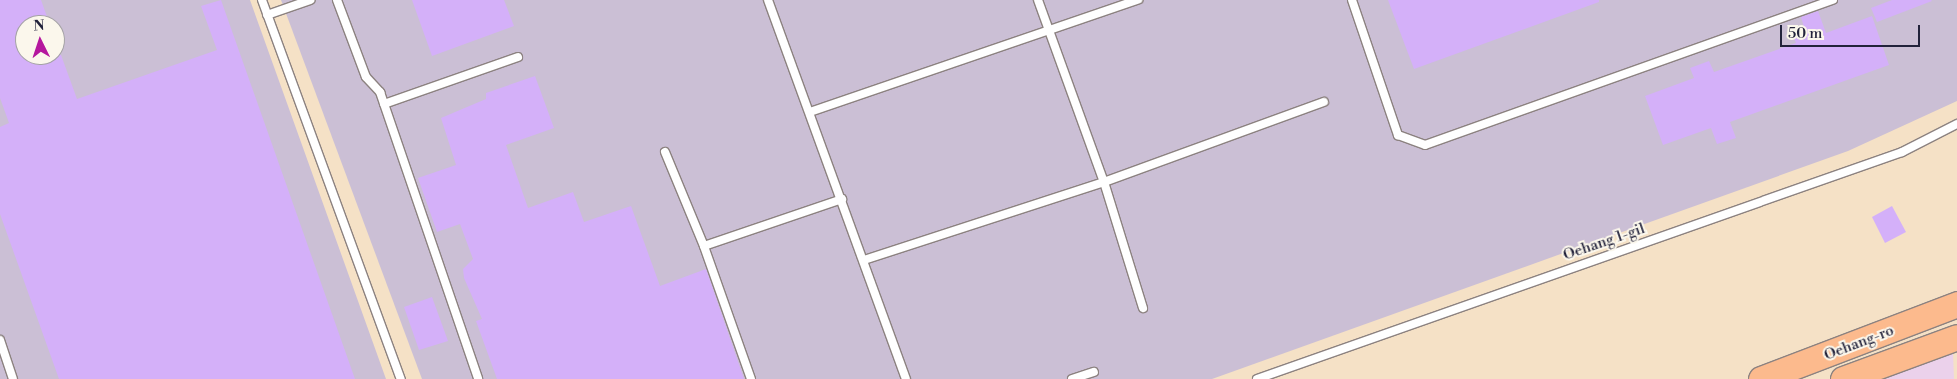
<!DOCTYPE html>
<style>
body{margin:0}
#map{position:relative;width:1957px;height:379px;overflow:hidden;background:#f5e1c6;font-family:"Libre Bodoni",serif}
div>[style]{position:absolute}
.built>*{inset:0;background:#ebd1eb}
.industrial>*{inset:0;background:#cbbfd5}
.building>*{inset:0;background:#d4b0f9}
.roads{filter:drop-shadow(1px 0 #8c8280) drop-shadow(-1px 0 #8c8280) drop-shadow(0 1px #8c8280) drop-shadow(0 -1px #8c8280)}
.lane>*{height:8px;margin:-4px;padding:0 4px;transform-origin:4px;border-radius:4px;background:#fff}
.primary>*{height:25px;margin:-12.5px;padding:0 12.5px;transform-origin:12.5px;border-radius:12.5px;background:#fcba8d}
span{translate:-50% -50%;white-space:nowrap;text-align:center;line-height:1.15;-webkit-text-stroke:4px #fbf7ec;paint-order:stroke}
.street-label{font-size:15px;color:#22223b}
.north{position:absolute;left:15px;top:15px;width:50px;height:50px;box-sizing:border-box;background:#fbf7ec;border:1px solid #a4a2a5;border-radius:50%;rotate:356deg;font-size:14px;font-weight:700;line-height:20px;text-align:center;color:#22223b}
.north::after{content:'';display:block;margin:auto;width:18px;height:22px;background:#b5179e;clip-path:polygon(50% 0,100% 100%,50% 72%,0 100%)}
.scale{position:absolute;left:1780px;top:25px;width:140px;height:22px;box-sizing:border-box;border:2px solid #22223b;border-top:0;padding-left:6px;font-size:15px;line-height:18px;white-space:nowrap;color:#22223b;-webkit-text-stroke:4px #fbf7ec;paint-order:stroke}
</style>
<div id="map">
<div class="built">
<i style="clip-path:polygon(1953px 353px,1954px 379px,1879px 379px)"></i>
</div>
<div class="industrial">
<i style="clip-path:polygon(evenodd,0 0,250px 0,386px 379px,0 379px,0 0,25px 25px,55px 25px,55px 55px,25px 55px,25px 25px)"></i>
<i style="clip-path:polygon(281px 0,1957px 0,1957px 101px,1848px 151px,1212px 379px,422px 379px)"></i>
</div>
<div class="building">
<i style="clip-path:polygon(0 0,41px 0,50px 25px,25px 25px,25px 55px,61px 55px,77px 99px,217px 50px,201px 6px,221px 0,355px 379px,59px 379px,0 214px,0 127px,9px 123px,0 98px)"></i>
<i style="clip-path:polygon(412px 0,504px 0,514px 26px,432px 56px)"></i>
<i style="clip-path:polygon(1388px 0,1599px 0,1599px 2px,1414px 69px)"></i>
<i style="clip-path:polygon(1892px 0,1931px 0,1932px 1px,1877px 22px,1871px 8px)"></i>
<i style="clip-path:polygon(1818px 11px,1826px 33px,1872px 16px,1889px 65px,1730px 122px,1736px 138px,1717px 144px,1711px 128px,1663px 145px,1645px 96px,1694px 78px,1690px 68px,1709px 61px,1714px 72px,1796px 43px,1791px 31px,1804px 27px,1801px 17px)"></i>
<i style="clip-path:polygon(535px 76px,554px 128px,506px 145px,528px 208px,573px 192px,584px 222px,631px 206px,660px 286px,706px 269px,744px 379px,497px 379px,476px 321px,482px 319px,464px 278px,463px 269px,473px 259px,460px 224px,437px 232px,418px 178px,456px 165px,441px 118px,486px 99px,486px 93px)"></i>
<i style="clip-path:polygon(1892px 206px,1906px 232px,1885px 243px,1872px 217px)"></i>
<i style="clip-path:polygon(432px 297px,448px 341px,419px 350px,404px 307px)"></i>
</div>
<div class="roads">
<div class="lane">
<i style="left:262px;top:0;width:404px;rotate:69.9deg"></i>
<i style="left:337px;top:0;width:82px;rotate:69.4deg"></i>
<i style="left:366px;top:77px;width:21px;rotate:47deg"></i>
<i style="left:380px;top:92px;width:303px;rotate:71.1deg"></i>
<i style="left:768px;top:0;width:403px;rotate:70deg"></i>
<i style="left:1038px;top:0;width:194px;rotate:70.1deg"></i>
<i style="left:1104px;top:182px;width:234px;rotate:-20deg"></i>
<i style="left:1352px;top:0;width:143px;rotate:71.2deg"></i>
<i style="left:1398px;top:135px;width:29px;rotate:20deg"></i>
<i style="left:1425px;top:145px;width:433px;rotate:-19.6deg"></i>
<i style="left:267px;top:15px;width:46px;rotate:-19.2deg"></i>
<i style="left:384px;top:104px;width:142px;rotate:-19.3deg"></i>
<i style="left:810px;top:112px;width:347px;rotate:-18.9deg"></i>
<i style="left:665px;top:152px;width:102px;rotate:67.5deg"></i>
<i style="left:864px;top:260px;width:252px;rotate:-18deg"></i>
<i style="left:1104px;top:182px;width:132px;rotate:72.8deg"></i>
<i style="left:0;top:340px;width:41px;rotate:71.6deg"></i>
<i style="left:751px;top:379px;width:141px;rotate:-109.5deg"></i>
<i style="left:704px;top:246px;width:146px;rotate:-18.8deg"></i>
<i style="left:1072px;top:379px;width:23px;rotate:-18deg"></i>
<i style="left:1257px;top:379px;width:684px;rotate:-19.39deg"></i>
<i style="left:1902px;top:152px;width:62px;rotate:-27deg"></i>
</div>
<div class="primary">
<i style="left:1761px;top:379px;width:210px;rotate:-20.9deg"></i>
<i style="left:1843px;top:379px;width:121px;rotate:-20.2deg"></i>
</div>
</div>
<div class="street-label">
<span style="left:1604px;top:242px;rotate:-19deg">Oehang 1-gil</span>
<span style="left:1859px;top:343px;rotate:-21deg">Oehang-ro</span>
</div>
<div class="north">N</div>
<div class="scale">50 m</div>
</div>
